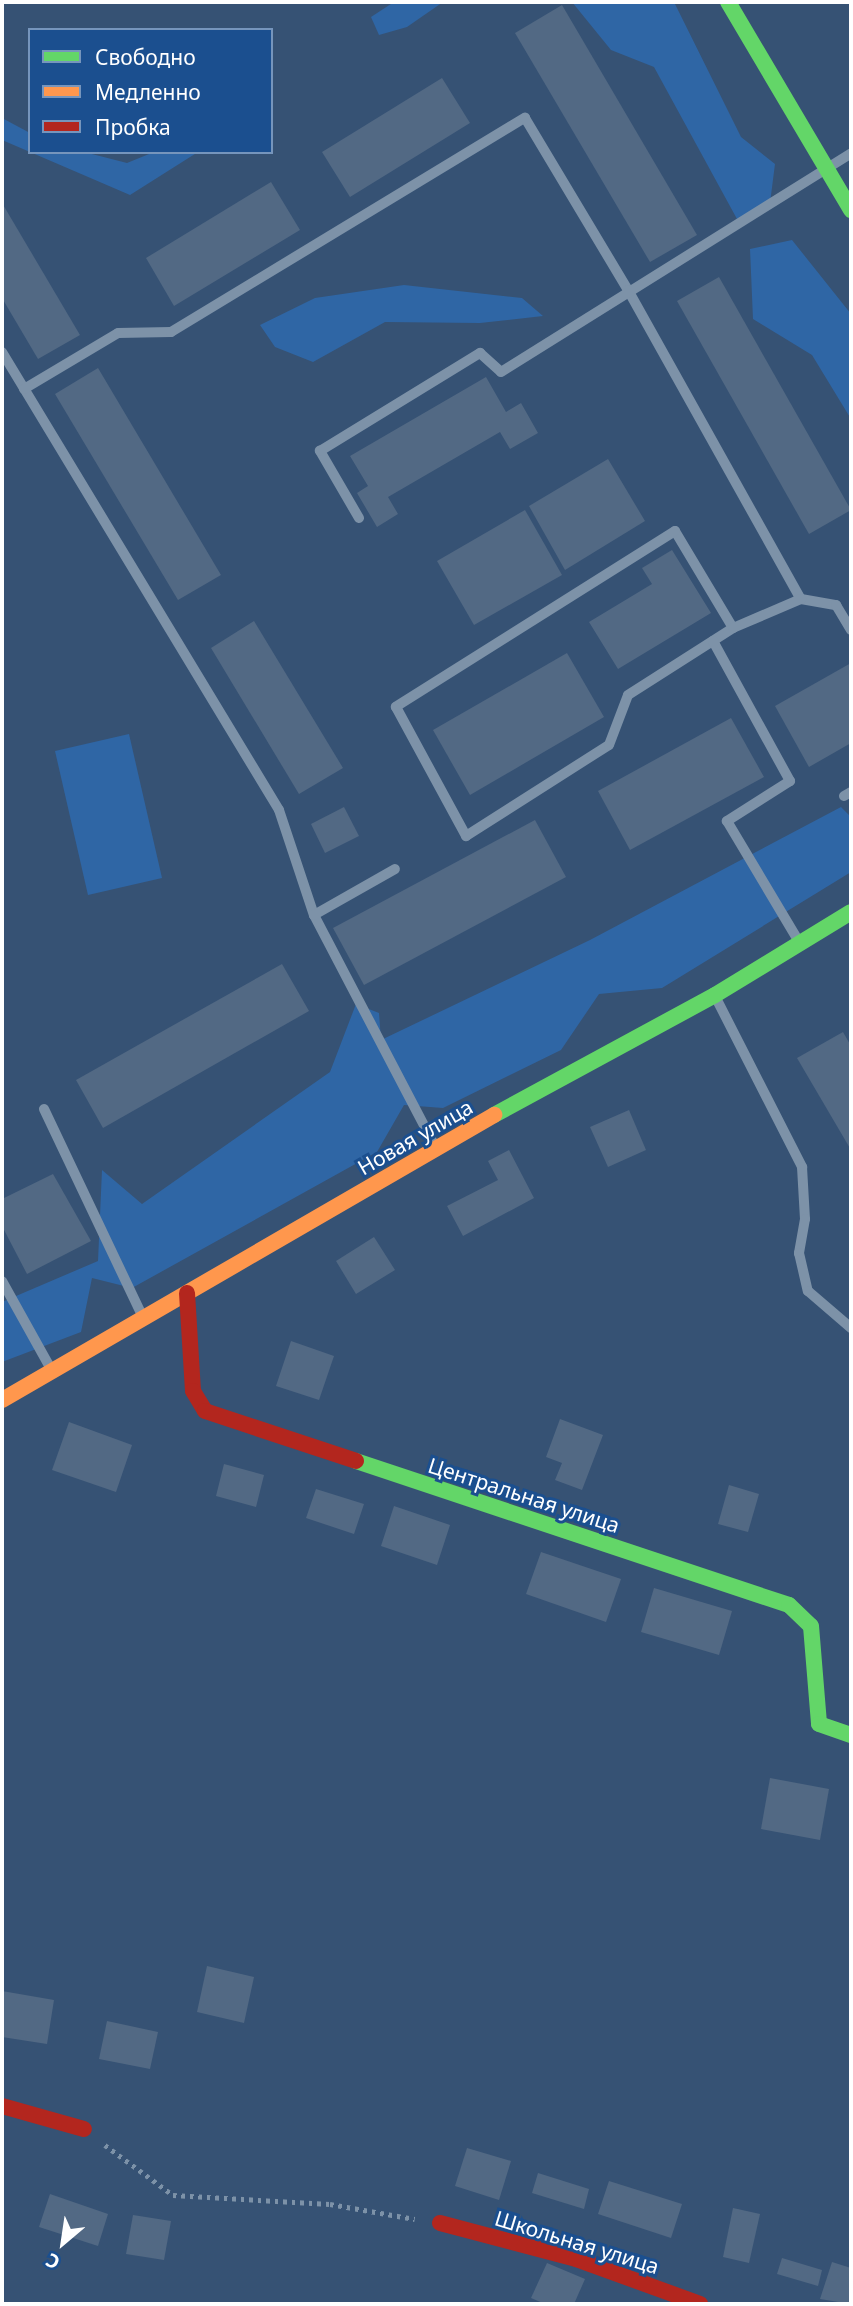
<!DOCTYPE html>
<meta charset="utf-8">
<style>
body{margin:0}
#map{position:relative;width:853px;height:2306px;overflow:hidden;background:#365274;font-family:"Noto Sans",sans-serif}
div>[style]{position:absolute}
.green>*{inset:0;background:#2f66a5}
.building>*{inset:0;background:#526984}
.path>*{height:4.5px;margin-top:-2.25px;transform-origin:0;background:repeating-linear-gradient(90deg,#7d92a8 0 3.5px,transparent 0 8.5px)}
.lane>*{height:10px;margin:-5px;padding:0 5px;transform-origin:5px;border-radius:5px;background:#7d92a8}
.fast>*{height:16px;margin:-8px;padding:0 8px;transform-origin:8px;border-radius:8px;background:#63d668}
.slow>*{height:16px;margin:-8px;padding:0 8px;transform-origin:8px;border-radius:8px;background:#ff974d}
.jam>*{height:16px;margin:-8px;padding:0 8px;transform-origin:8px;border-radius:8px;background:#b3261e}
span{translate:-50% -50%;white-space:nowrap;text-align:center;line-height:1.15;-webkit-text-stroke:6px #1b4f8f;paint-order:stroke}
.street-label{font-size:21px;color:#fff}
.frame{position:absolute;inset:0;border:4px solid #fff;pointer-events:none}
.legend{position:absolute;left:28px;top:28px;width:245px;height:126px;box-sizing:border-box;background:#1b4f8f;border:2px solid #7695bc;margin:0;padding:9px 12px;list-style:none;font-size:21px;color:#fff}
.legend li{display:flex;align-items:center;gap:14px;height:35px}
.legend b{width:35px;border:2px solid #7695bc}
.north{position:absolute;left:28px;top:2208px;width:70px;height:70px;-webkit-text-stroke:5px #1b4f8f;paint-order:stroke;rotate:209deg;font-size:19px;font-weight:700;line-height:28px;text-align:center;color:#fff}
.north::after{content:'';display:block;margin:auto;width:24px;height:32px;background:#fff;clip-path:polygon(50% 0,100% 100%,50% 72%,0 100%)}
</style>
<div id="map">
<div class="green">
<i style="clip-path:polygon(394px 2px,443px 2px,407px 27px,379px 35px,371px 17px)"></i>
<i style="clip-path:polygon(572px 2px,674px 2px,741px 137px,775px 164px,770px 203px,737px 219px,654px 67px,611px 50px)"></i>
<i style="clip-path:polygon(2px 118px,30px 133px,30px 152px,2px 140px)"></i>
<i style="clip-path:polygon(30px 152px,84px 152px,127px 163px,154px 152px,198px 152px,130px 195px)"></i>
<i style="clip-path:polygon(792px 240px,851px 314px,851px 419px,812px 355px,753px 319px,750px 249px)"></i>
<i style="clip-path:polygon(404px 285px,522px 298px,543px 316px,480px 323px,385px 322px,313px 362px,275px 347px,260px 325px,315px 298px)"></i>
<i style="clip-path:polygon(129px 734px,162px 878px,88px 895px,55px 751px)"></i>
<i style="clip-path:polygon(841px 807px,851px 817px,851px 872px,662px 988px,599px 994px,561px 1050px,443px 1108px,404px 1105px,377px 1152px,132px 1288px,92px 1278px,81px 1332px,2px 1362px,2px 1302px,98px 1261px,102px 1170px,142px 1204px,330px 1072px,356px 1004px,379px 1013px,381px 1040px,590px 940px)"></i>
</div>
<div class="building">
<i style="clip-path:polygon(562px 5px,697px 235px,650px 262px,515px 33px)"></i>
<i style="clip-path:polygon(442px 78px,470px 123px,350px 197px,322px 152px)"></i>
<i style="clip-path:polygon(271px 182px,300px 230px,174px 306px,146px 258px)"></i>
<i style="clip-path:polygon(2px 203px,80px 335px,38px 359px,2px 298px)"></i>
<i style="clip-path:polygon(719px 277px,851px 510px,809px 534px,677px 301px)"></i>
<i style="clip-path:polygon(98px 368px,221px 575px,178px 600px,55px 394px)"></i>
<i style="clip-path:polygon(486px 377px,506px 412px,521px 403px,538px 433px,510px 449px,500px 432px,388px 497px,398px 514px,377px 527px,357px 493px,368px 486px,350px 456px)"></i>
<i style="clip-path:polygon(608px 459px,645px 521px,565px 570px,529px 506px)"></i>
<i style="clip-path:polygon(525px 510px,562px 575px,474px 625px,437px 561px)"></i>
<i style="clip-path:polygon(672px 550px,711px 613px,618px 669px,589px 622px,652px 584px,642px 568px)"></i>
<i style="clip-path:polygon(254px 621px,343px 768px,299px 794px,211px 648px)"></i>
<i style="clip-path:polygon(567px 653px,604px 717px,470px 795px,433px 730px)"></i>
<i style="clip-path:polygon(851px 663px,851px 743px,809px 767px,775px 706px)"></i>
<i style="clip-path:polygon(731px 718px,764px 777px,630px 850px,598px 791px)"></i>
<i style="clip-path:polygon(344px 807px,359px 836px,325px 853px,311px 824px)"></i>
<i style="clip-path:polygon(535px 820px,566px 877px,364px 985px,333px 928px)"></i>
<i style="clip-path:polygon(282px 964px,309px 1011px,103px 1128px,76px 1080px)"></i>
<i style="clip-path:polygon(843px 1032px,851px 1046px,851px 1150px,797px 1058px)"></i>
<i style="clip-path:polygon(629px 1110px,646px 1150px,608px 1167px,590px 1127px)"></i>
<i style="clip-path:polygon(509px 1150px,534px 1198px,463px 1236px,447px 1206px,498px 1180px,488px 1161px)"></i>
<i style="clip-path:polygon(53px 1174px,91px 1241px,27px 1274px,2px 1226px,2px 1199px)"></i>
<i style="clip-path:polygon(374px 1237px,395px 1270px,356px 1294px,336px 1261px)"></i>
<i style="clip-path:polygon(291px 1341px,334px 1356px,319px 1400px,276px 1386px)"></i>
<i style="clip-path:polygon(560px 1419px,603px 1435px,582px 1490px,555px 1480px,562px 1463px,546px 1457px)"></i>
<i style="clip-path:polygon(69px 1422px,132px 1445px,116px 1492px,52px 1470px)"></i>
<i style="clip-path:polygon(224px 1464px,264px 1475px,256px 1507px,216px 1496px)"></i>
<i style="clip-path:polygon(729px 1485px,759px 1494px,748px 1532px,718px 1524px)"></i>
<i style="clip-path:polygon(316px 1489px,364px 1504px,354px 1534px,306px 1518px)"></i>
<i style="clip-path:polygon(394px 1506px,450px 1525px,437px 1565px,381px 1546px)"></i>
<i style="clip-path:polygon(541px 1552px,621px 1579px,606px 1622px,526px 1594px)"></i>
<i style="clip-path:polygon(654px 1588px,732px 1611px,719px 1655px,641px 1632px)"></i>
<i style="clip-path:polygon(770px 1778px,829px 1789px,820px 1840px,761px 1829px)"></i>
<i style="clip-path:polygon(207px 1966px,254px 1977px,244px 2023px,197px 2012px)"></i>
<i style="clip-path:polygon(2px 1991px,54px 2000px,47px 2044px,2px 2037px)"></i>
<i style="clip-path:polygon(107px 2021px,158px 2032px,150px 2069px,99px 2059px)"></i>
<i style="clip-path:polygon(467px 2148px,511px 2161px,499px 2200px,455px 2186px)"></i>
<i style="clip-path:polygon(538px 2173px,589px 2189px,584px 2209px,532px 2193px)"></i>
<i style="clip-path:polygon(609px 2181px,682px 2204px,671px 2238px,598px 2214px)"></i>
<i style="clip-path:polygon(50px 2194px,108px 2214px,98px 2246px,39px 2227px)"></i>
<i style="clip-path:polygon(733px 2208px,760px 2214px,749px 2263px,723px 2257px)"></i>
<i style="clip-path:polygon(133px 2215px,171px 2221px,164px 2260px,126px 2254px)"></i>
<i style="clip-path:polygon(782px 2258px,822px 2270px,818px 2286px,777px 2274px)"></i>
<i style="clip-path:polygon(832px 2262px,851px 2268px,851px 2304px,820px 2299px)"></i>
<i style="clip-path:polygon(547px 2263px,585px 2279px,574px 2304px,545px 2304px,531px 2298px)"></i>
</div>
<div class="path">
<i style="left:105px;top:2145px;width:84px;rotate:36.3deg"></i>
<i style="left:173px;top:2195px;width:157px;rotate:3.3deg"></i>
<i style="left:330px;top:2204px;width:86px;rotate:10deg"></i>
</div>
<div class="lane">
<i style="left:2px;top:352px;width:535px;rotate:58.83deg"></i>
<i style="left:279px;top:810px;width:111px;rotate:71.6deg"></i>
<i style="left:314px;top:915px;width:261px;rotate:62.4deg"></i>
<i style="left:24px;top:389px;width:109px;rotate:-30.8deg"></i>
<i style="left:118px;top:333px;width:53px;rotate:-1.1deg"></i>
<i style="left:171px;top:332px;width:414px;rotate:-31.2deg"></i>
<i style="left:525px;top:118px;width:200px;rotate:59.1deg"></i>
<i style="left:628px;top:290px;width:354px;rotate:60.8deg"></i>
<i style="left:801px;top:599px;width:36px;rotate:10deg"></i>
<i style="left:836px;top:605px;width:29px;rotate:59deg"></i>
<i style="left:359px;top:518px;width:78px;rotate:-120.2deg"></i>
<i style="left:320px;top:451px;width:188px;rotate:-31.5deg"></i>
<i style="left:480px;top:353px;width:28px;rotate:42deg"></i>
<i style="left:501px;top:372px;width:413px;rotate:-32deg"></i>
<i style="left:733px;top:628px;width:113px;rotate:-120.9deg"></i>
<i style="left:675px;top:531px;width:330px;rotate:147.8deg"></i>
<i style="left:396px;top:707px;width:147px;rotate:61.5deg"></i>
<i style="left:466px;top:836px;width:169px;rotate:-32.5deg"></i>
<i style="left:609px;top:745px;width:53px;rotate:-69.2deg"></i>
<i style="left:628px;top:695px;width:125px;rotate:-32.5deg"></i>
<i style="left:733px;top:628px;width:74px;rotate:-23.1deg"></i>
<i style="left:713px;top:641px;width:160px;rotate:61.2deg"></i>
<i style="left:790px;top:781px;width:75px;rotate:147.6deg"></i>
<i style="left:727px;top:821px;width:141px;rotate:59.2deg"></i>
<i style="left:844px;top:796px;width:8px;rotate:-30deg"></i>
<i style="left:314px;top:915px;width:93px;rotate:-29.6deg"></i>
<i style="left:716px;top:998px;width:190px;rotate:63deg"></i>
<i style="left:802px;top:1167px;width:52px;rotate:86.7deg"></i>
<i style="left:805px;top:1219px;width:35px;rotate:100deg"></i>
<i style="left:799px;top:1253px;width:39px;rotate:77deg"></i>
<i style="left:808px;top:1291px;width:57px;rotate:40.7deg"></i>
<i style="left:44px;top:1109px;width:228px;rotate:64.6deg"></i>
<i style="left:2px;top:1281px;width:101px;rotate:60.9deg"></i>
</div>
<div class="fast">
<i style="left:728px;top:2px;width:242px;rotate:59.4deg"></i>
<i style="left:494px;top:1115px;width:251px;rotate:-28.5deg"></i>
<i style="left:715px;top:995px;width:159px;rotate:-31.4deg"></i>
<i style="left:356px;top:1461px;width:456px;rotate:18.4deg"></i>
<i style="left:789px;top:1605px;width:30px;rotate:44deg"></i>
<i style="left:811px;top:1626px;width:98px;rotate:85.3deg"></i>
<i style="left:819px;top:1724px;width:34px;rotate:19deg"></i>
</div>
<div class="slow">
<i style="left:2px;top:1400px;width:569px;rotate:-30.08deg"></i>
</div>
<div class="jam">
<i style="left:187px;top:1293px;width:98px;rotate:86.5deg"></i>
<i style="left:193px;top:1391px;width:23px;rotate:59deg"></i>
<i style="left:205px;top:1411px;width:159px;rotate:18.3deg"></i>
<i style="left:2px;top:2106px;width:85px;rotate:15.7deg"></i>
<i style="left:440px;top:2223px;width:141px;rotate:14.8deg"></i>
<i style="left:576px;top:2259px;width:132px;rotate:19.9deg"></i>
</div>
<div class="street-label">
<span style="left:415px;top:1137px;rotate:-30deg">Новая улица</span>
<span style="left:524px;top:1495px;rotate:18deg">Центральная улица</span>
<span style="left:577px;top:2242px;rotate:17deg">Школьная улица</span>
</div>
<div class="frame"></div>
<ul class="legend">
<li><b style="height:9px;background:#63d668"></b>Свободно</li>
<li><b style="height:9px;background:#ff974d"></b>Медленно</li>
<li><b style="height:9px;background:#b3261e"></b>Пробка</li>
</ul>
<div class="north">С</div>
</div>
